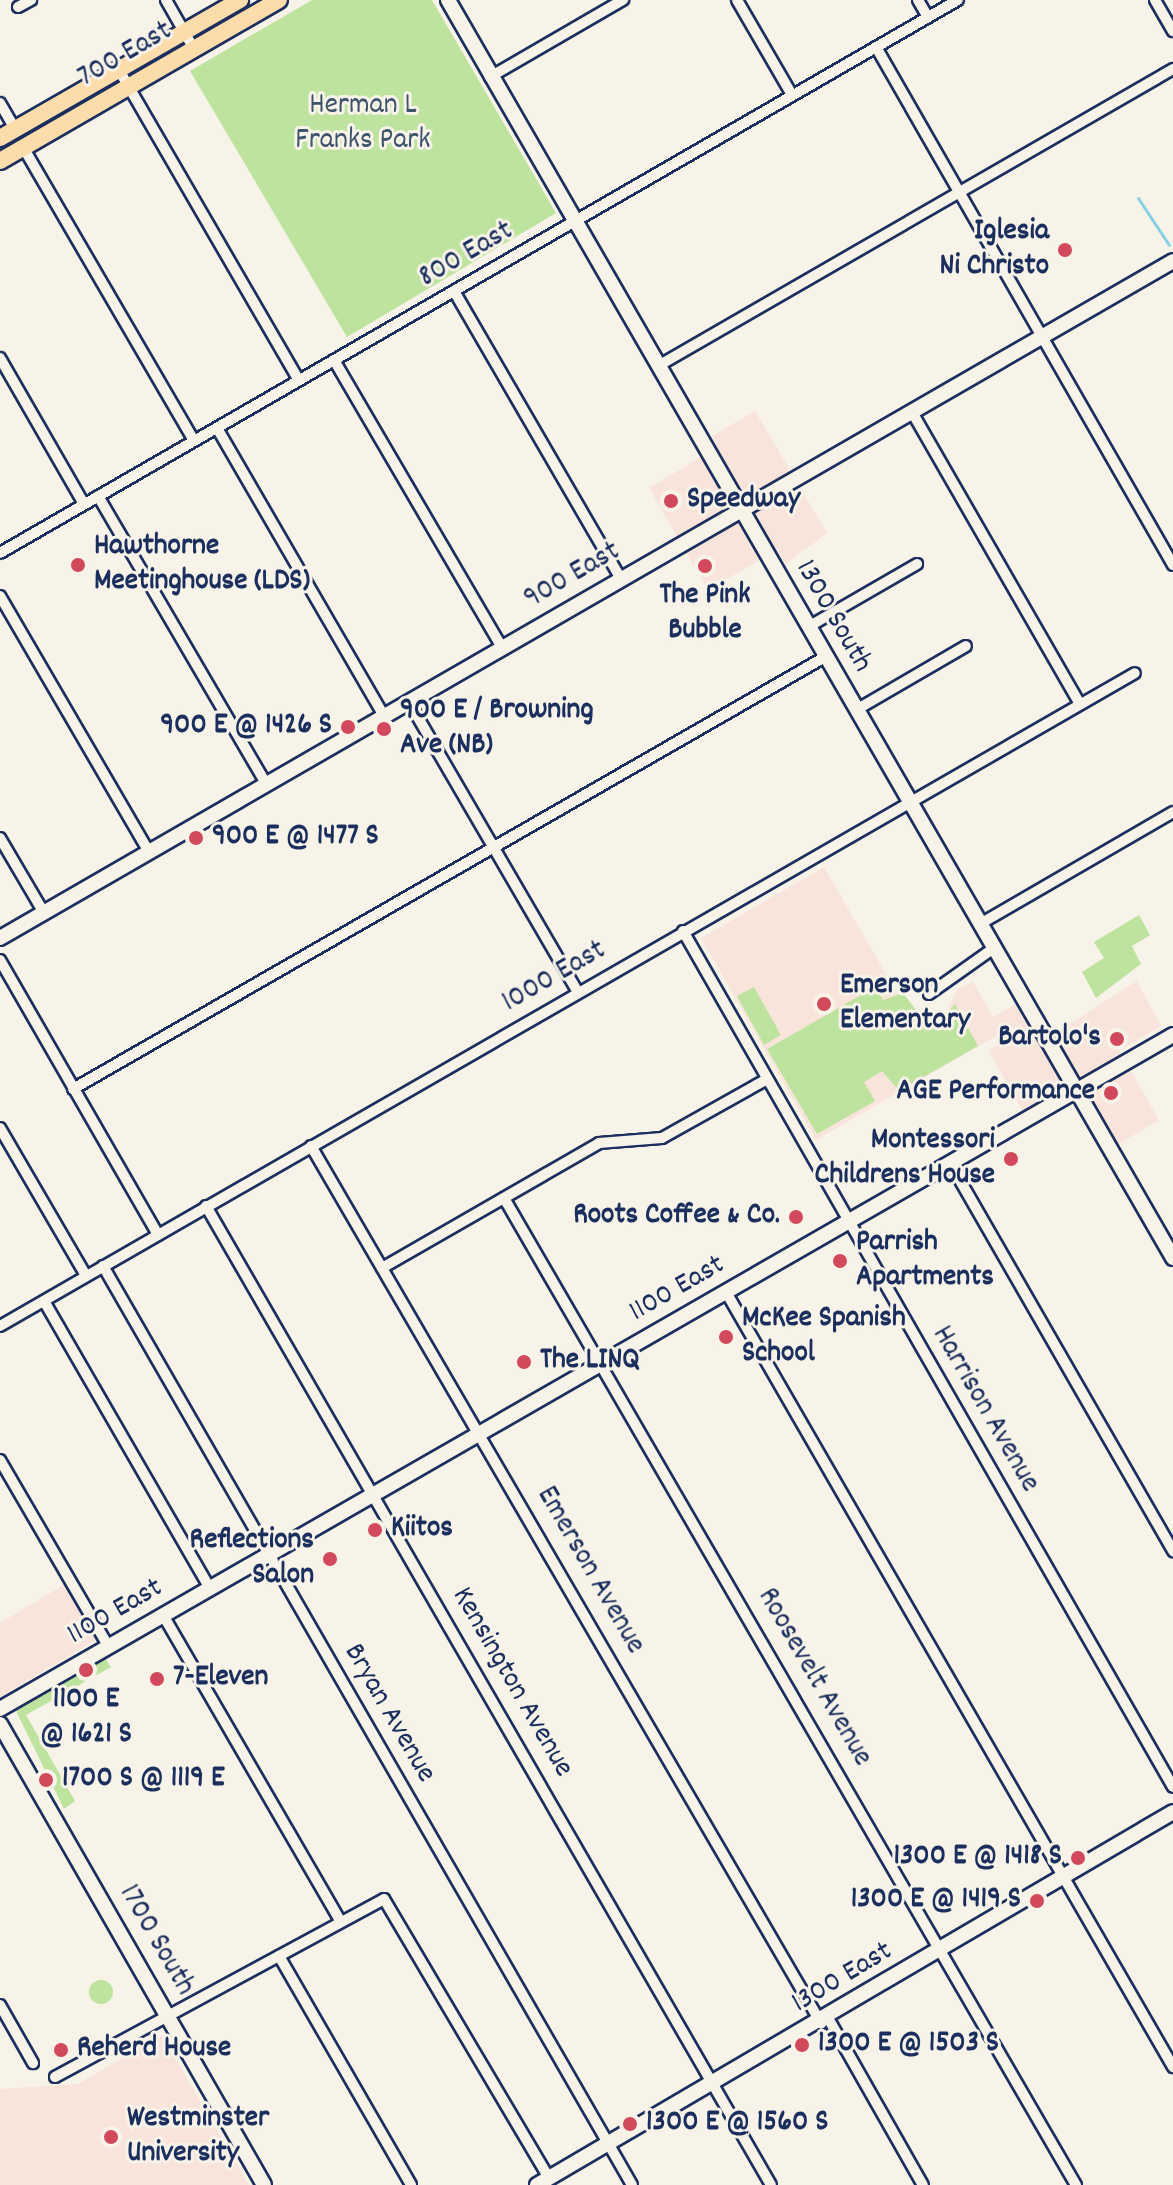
<!DOCTYPE html>
<style>
body{margin:0}
#map{position:relative;width:1173px;height:2185px;overflow:hidden;background:#f7f3e8;font-family:Dekko,sans-serif}
div>[style]{position:absolute}
.built>*{inset:0;background:#f9e4db}
.green>*{inset:0;background:#bee39e}
.round{border-radius:50%}
.stream>*{height:3px;margin:-1.5px;padding:0 1.5px;transform-origin:1.5px;border-radius:1.5px;background:#85d0e6}
.roads{filter:drop-shadow(2px 0 #1b2f5e) drop-shadow(-2px 0 #1b2f5e) drop-shadow(0 2px #1b2f5e) drop-shadow(0 -2px #1b2f5e)}
.street>*{height:10px;margin:-5px;padding:0 5px;transform-origin:5px;border-radius:5px;background:#f7f3e8}
.secondary>*{height:14px;margin:-7px;padding:0 7px;transform-origin:7px;border-radius:7px;background:#f7f3e8}
.primary>*{height:16px;margin:-8px;padding:0 8px;transform-origin:8px;border-radius:8px;background:#fddcac}
.dots>*{width:22px;height:22px;translate:-50% -50%;box-sizing:border-box;border:4px solid #f7f3e8;border-radius:50%}
span{translate:-50% -50%;white-space:nowrap;text-align:center;line-height:1.15;-webkit-text-stroke:6px #f7f3e8;paint-order:stroke}
.street-label{font-size:30px;color:#1b2f5e}
.park-label{font-size:30px;color:#3c536b}
.poi-label{font-size:30px;color:#1b2f5e;font-weight:700}
.right{translate:-100% -50%;text-align:right}
.left{translate:0 -50%;text-align:left}
</style>
<div id="map">
<div class="built">
<i style="clip-path:polygon(755px 411px,827px 533px,786px 564px,777px 550px,708px 590px,649px 488px,718px 447px,712px 436px)"></i>
<i style="clip-path:polygon(824px 867px,897px 993px,919px 1014px,944px 1018px,957px 989px,973px 982px,993px 1017px,1016px 1004px,1039px 1043px,1137px 981px,1161px 1026px,1119px 1051px,1159px 1120px,1117px 1145px,1079px 1078px,1023px 1111px,988px 1050px,1007px 1039px,1003px 1032px,816px 1140px,701px 938px)"></i>
<i style="clip-path:polygon(67px 1583px,99px 1638px,0 1697px,0 1623px)"></i>
<i style="clip-path:polygon(162px 2035px,249px 2185px,0 2185px,0 2089px,78px 2084px)"></i>
</div>
<div class="green">
<i style="clip-path:polygon(312px 0,432px 0,556px 213px,347px 337px,190px 71px)"></i>
<i style="clip-path:polygon(1139px 915px,1150px 935px,1132px 946px,1141px 964px,1096px 998px,1082px 972px,1104px 958px,1094px 942px)"></i>
<i style="clip-path:polygon(754px 987px,781px 1035px,764px 1045px,737px 996px)"></i>
<i style="clip-path:polygon(875px 987px,883px 1000px,903px 993px,919px 1014px,933px 1019px,944px 1018px,955px 1004px,978px 1046px,899px 1091px,882px 1071px,864px 1082px,875px 1101px,817px 1134px,767px 1049px)"></i>
<i style="clip-path:polygon(105px 1658px,111px 1667px,26px 1715px,75px 1801px,64px 1809px,16px 1711px)"></i>
<i class="round" style="left:89px;top:1980px;width:24px;height:24px"></i>
</div>
<div class="stream">
<i style="left:1138px;top:198px;width:56px;rotate:56.6deg"></i>
</div>
<div class="roads">
<div class="street">
<i style="left:166px;top:0;width:56px;rotate:60.3deg"></i>
<i style="left:737px;top:0;width:110px;rotate:59.9deg"></i>
<i style="left:918px;top:0;width:20px;rotate:60deg"></i>
<i style="left:1155px;top:0;width:36px;rotate:60deg"></i>
<i style="left:18px;top:7px;width:15px;rotate:-28deg"></i>
<i style="left:876px;top:47px;width:597px;rotate:60.17deg"></i>
<i style="left:119px;top:70px;width:358px;rotate:59.9deg"></i>
<i style="left:490px;top:77px;width:154px;rotate:-30.1deg"></i>
<i style="left:0;top:103px;width:30px;rotate:60deg"></i>
<i style="left:23px;top:147px;width:340px;rotate:59.8deg"></i>
<i style="left:454px;top:291px;width:333px;rotate:59.9deg"></i>
<i style="left:0;top:358px;width:168px;rotate:60.1deg"></i>
<i style="left:334px;top:360px;width:333px;rotate:59.7deg"></i>
<i style="left:658px;top:366px;width:595px;rotate:-29.97deg"></i>
<i style="left:912px;top:412px;width:337px;rotate:60.1deg"></i>
<i style="left:217px;top:428px;width:333px;rotate:59.9deg"></i>
<i style="left:98px;top:496px;width:333px;rotate:59.7deg"></i>
<i style="left:0;top:553px;width:1106px;rotate:-30deg"></i>
<i style="left:0;top:596px;width:296px;rotate:59.8deg"></i>
<i style="left:808px;top:627px;width:126px;rotate:-30deg"></i>
<i style="left:409px;top:702px;width:336px;rotate:59.8deg"></i>
<i style="left:856px;top:710px;width:127px;rotate:-30.2deg"></i>
<i style="left:0;top:838px;width:87px;rotate:59.6deg"></i>
<i style="left:980px;top:924px;width:223px;rotate:-30.1deg"></i>
<i style="left:683px;top:931px;width:986px;rotate:60.21deg"></i>
<i style="left:0;top:960px;width:317px;rotate:60.1deg"></i>
<i style="left:929px;top:994px;width:80px;rotate:-35.3deg"></i>
<i style="left:73px;top:1089px;width:867px;rotate:-29.88deg"></i>
<i style="left:0;top:1128px;width:171px;rotate:59.8deg"></i>
<i style="left:311px;top:1146px;width:1015px;rotate:59.82deg"></i>
<i style="left:950px;top:1163px;width:448px;rotate:60.1deg"></i>
<i style="left:504px;top:1198px;width:1141px;rotate:59.91deg"></i>
<i style="left:206px;top:1206px;width:1130px;rotate:60.01deg"></i>
<i style="left:103px;top:1266px;width:1060px;rotate:60.07deg"></i>
<i style="left:382px;top:1268px;width:250px;rotate:-29.9deg"></i>
<i style="left:599px;top:1143px;width:63px;rotate:-4.5deg"></i>
<i style="left:662px;top:1138px;width:120px;rotate:-29.3deg"></i>
<i style="left:726px;top:1292px;width:895px;rotate:60.02deg"></i>
<i style="left:44px;top:1301px;width:332px;rotate:60deg"></i>
<i style="left:0;top:1326px;width:1309px;rotate:-29.91deg"></i>
<i style="left:0;top:1460px;width:216px;rotate:59.8deg"></i>
<i style="left:163px;top:1615px;width:353px;rotate:59.9deg"></i>
<i style="left:279px;top:1956px;width:264px;rotate:60deg"></i>
<i style="left:0;top:2005px;width:67px;rotate:60.4deg"></i>
<i style="left:828px;top:2018px;width:192px;rotate:60.4deg"></i>
<i style="left:55px;top:2077px;width:374px;rotate:-28.4deg"></i>
<i style="left:384px;top:1899px;width:324px;rotate:59.4deg"></i>
</div>
<div class="secondary">
<i style="left:448px;top:0;width:1452px;rotate:60.04deg"></i>
<i style="left:0;top:938px;width:1354px;rotate:-29.99deg"></i>
<i style="left:0;top:1709px;width:1353px;rotate:-29.88deg"></i>
<i style="left:0;top:1724px;width:531px;rotate:60.2deg"></i>
<i style="left:537px;top:2185px;width:737px;rotate:-30.39deg"></i>
</div>
<div class="primary">
<i style="left:0;top:138px;width:277px;rotate:-29.9deg"></i>
<i style="left:0;top:161px;width:322px;rotate:-30deg"></i>
</div>
</div>
<div class="dots">
<i style="left:1065px;top:250px;background:#d1495b"></i>
<i style="left:671px;top:501px;background:#d1495b"></i>
<i style="left:78px;top:565px;background:#d1495b"></i>
<i style="left:705px;top:566px;background:#d1495b"></i>
<i style="left:348px;top:727px;background:#d1495b"></i>
<i style="left:384px;top:729px;background:#d1495b"></i>
<i style="left:196px;top:838px;background:#d1495b"></i>
<i style="left:824px;top:1004px;background:#d1495b"></i>
<i style="left:1117px;top:1039px;background:#d1495b"></i>
<i style="left:1111px;top:1093px;background:#d1495b"></i>
<i style="left:1011px;top:1159px;background:#d1495b"></i>
<i style="left:796px;top:1217px;background:#d1495b"></i>
<i style="left:840px;top:1261px;background:#d1495b"></i>
<i style="left:726px;top:1337px;background:#d1495b"></i>
<i style="left:524px;top:1362px;background:#d1495b"></i>
<i style="left:375px;top:1530px;background:#d1495b"></i>
<i style="left:330px;top:1559px;background:#d1495b"></i>
<i style="left:86px;top:1670px;background:#d1495b"></i>
<i style="left:157px;top:1679px;background:#d1495b"></i>
<i style="left:46px;top:1780px;background:#d1495b"></i>
<i style="left:1078px;top:1858px;background:#d1495b"></i>
<i style="left:1037px;top:1901px;background:#d1495b"></i>
<i style="left:802px;top:2045px;background:#d1495b"></i>
<i style="left:61px;top:2050px;background:#d1495b"></i>
<i style="left:630px;top:2124px;background:#d1495b"></i>
<i style="left:111px;top:2137px;background:#d1495b"></i>
</div>
<div class="street-label">
<span style="left:126px;top:56px;rotate:-30deg">700 East</span>
<span style="left:467px;top:256px;rotate:-30deg">800 East</span>
<span style="left:573px;top:577px;rotate:-30deg">900 East</span>
<span style="left:832px;top:617px;rotate:60deg">1300 South</span>
<span style="left:555px;top:978px;rotate:-30deg">1000 East</span>
<span style="left:678px;top:1290px;rotate:-30deg">1100 East</span>
<span style="left:984px;top:1410px;rotate:60deg">Harrison Avenue</span>
<span style="left:589px;top:1571px;rotate:60deg">Emerson Avenue</span>
<span style="left:116px;top:1613px;rotate:-30deg">1100 East</span>
<span style="left:813px;top:1678px;rotate:60deg">Roosevelt Avenue</span>
<span style="left:511px;top:1683px;rotate:60deg">Kensington Avenue</span>
<span style="left:388px;top:1714px;rotate:60deg">Bryan Avenue</span>
<span style="left:155px;top:1941px;rotate:60deg">1700 South</span>
<span style="left:843px;top:1979px;rotate:-31deg">1300 East</span>
</div>
<div class="park-label">
<span style="left:363px;top:124px">Herman L<br>Franks Park</span>
</div>
<div class="poi-label">
<span class="right" style="left:1049px;top:250px">Iglesia<br>Ni Christo</span>
<span class="left" style="left:687px;top:501px">Speedway</span>
<span class="left" style="left:94px;top:565px">Hawthorne<br>Meetinghouse (LDS)</span>
<span style="left:705px;top:614px">The Pink<br>Bubble</span>
<span class="left" style="left:400px;top:729px">900 E / Browning<br>Ave (NB)</span>
<span class="right" style="left:332px;top:727px">900 E @ 1426 S</span>
<span class="left" style="left:212px;top:838px">900 E @ 1477 S</span>
<span class="left" style="left:840px;top:1004px">Emerson<br>Elementary</span>
<span class="right" style="left:1101px;top:1039px">Bartolo's</span>
<span class="right" style="left:1095px;top:1093px">AGE Performance</span>
<span class="right" style="left:995px;top:1159px">Montessori<br>Childrens House</span>
<span class="right" style="left:780px;top:1217px">Roots Coffee &amp; Co.</span>
<span class="left" style="left:856px;top:1261px">Parrish<br>Apartments</span>
<span class="left" style="left:742px;top:1337px">McKee Spanish<br>School</span>
<span class="left" style="left:540px;top:1362px">The LINQ</span>
<span class="left" style="left:391px;top:1530px">Kiitos</span>
<span class="right" style="left:314px;top:1559px">Reflections<br>Salon</span>
<span class="left" style="left:173px;top:1679px">7-Eleven</span>
<span style="left:86px;top:1718px">1100 E<br>@ 1621 S</span>
<span class="left" style="left:62px;top:1780px">1700 S @ 1119 E</span>
<span class="right" style="left:1062px;top:1858px">1300 E @ 1418 S</span>
<span class="right" style="left:1021px;top:1901px">1300 E @ 1419 S</span>
<span class="left" style="left:818px;top:2045px">1300 E @ 1503 S</span>
<span class="left" style="left:77px;top:2050px">Reherd House</span>
<span class="left" style="left:127px;top:2137px">Westminster<br>University</span>
<span class="left" style="left:646px;top:2124px">1300 E @ 1560 S</span>
</div>
</div>
